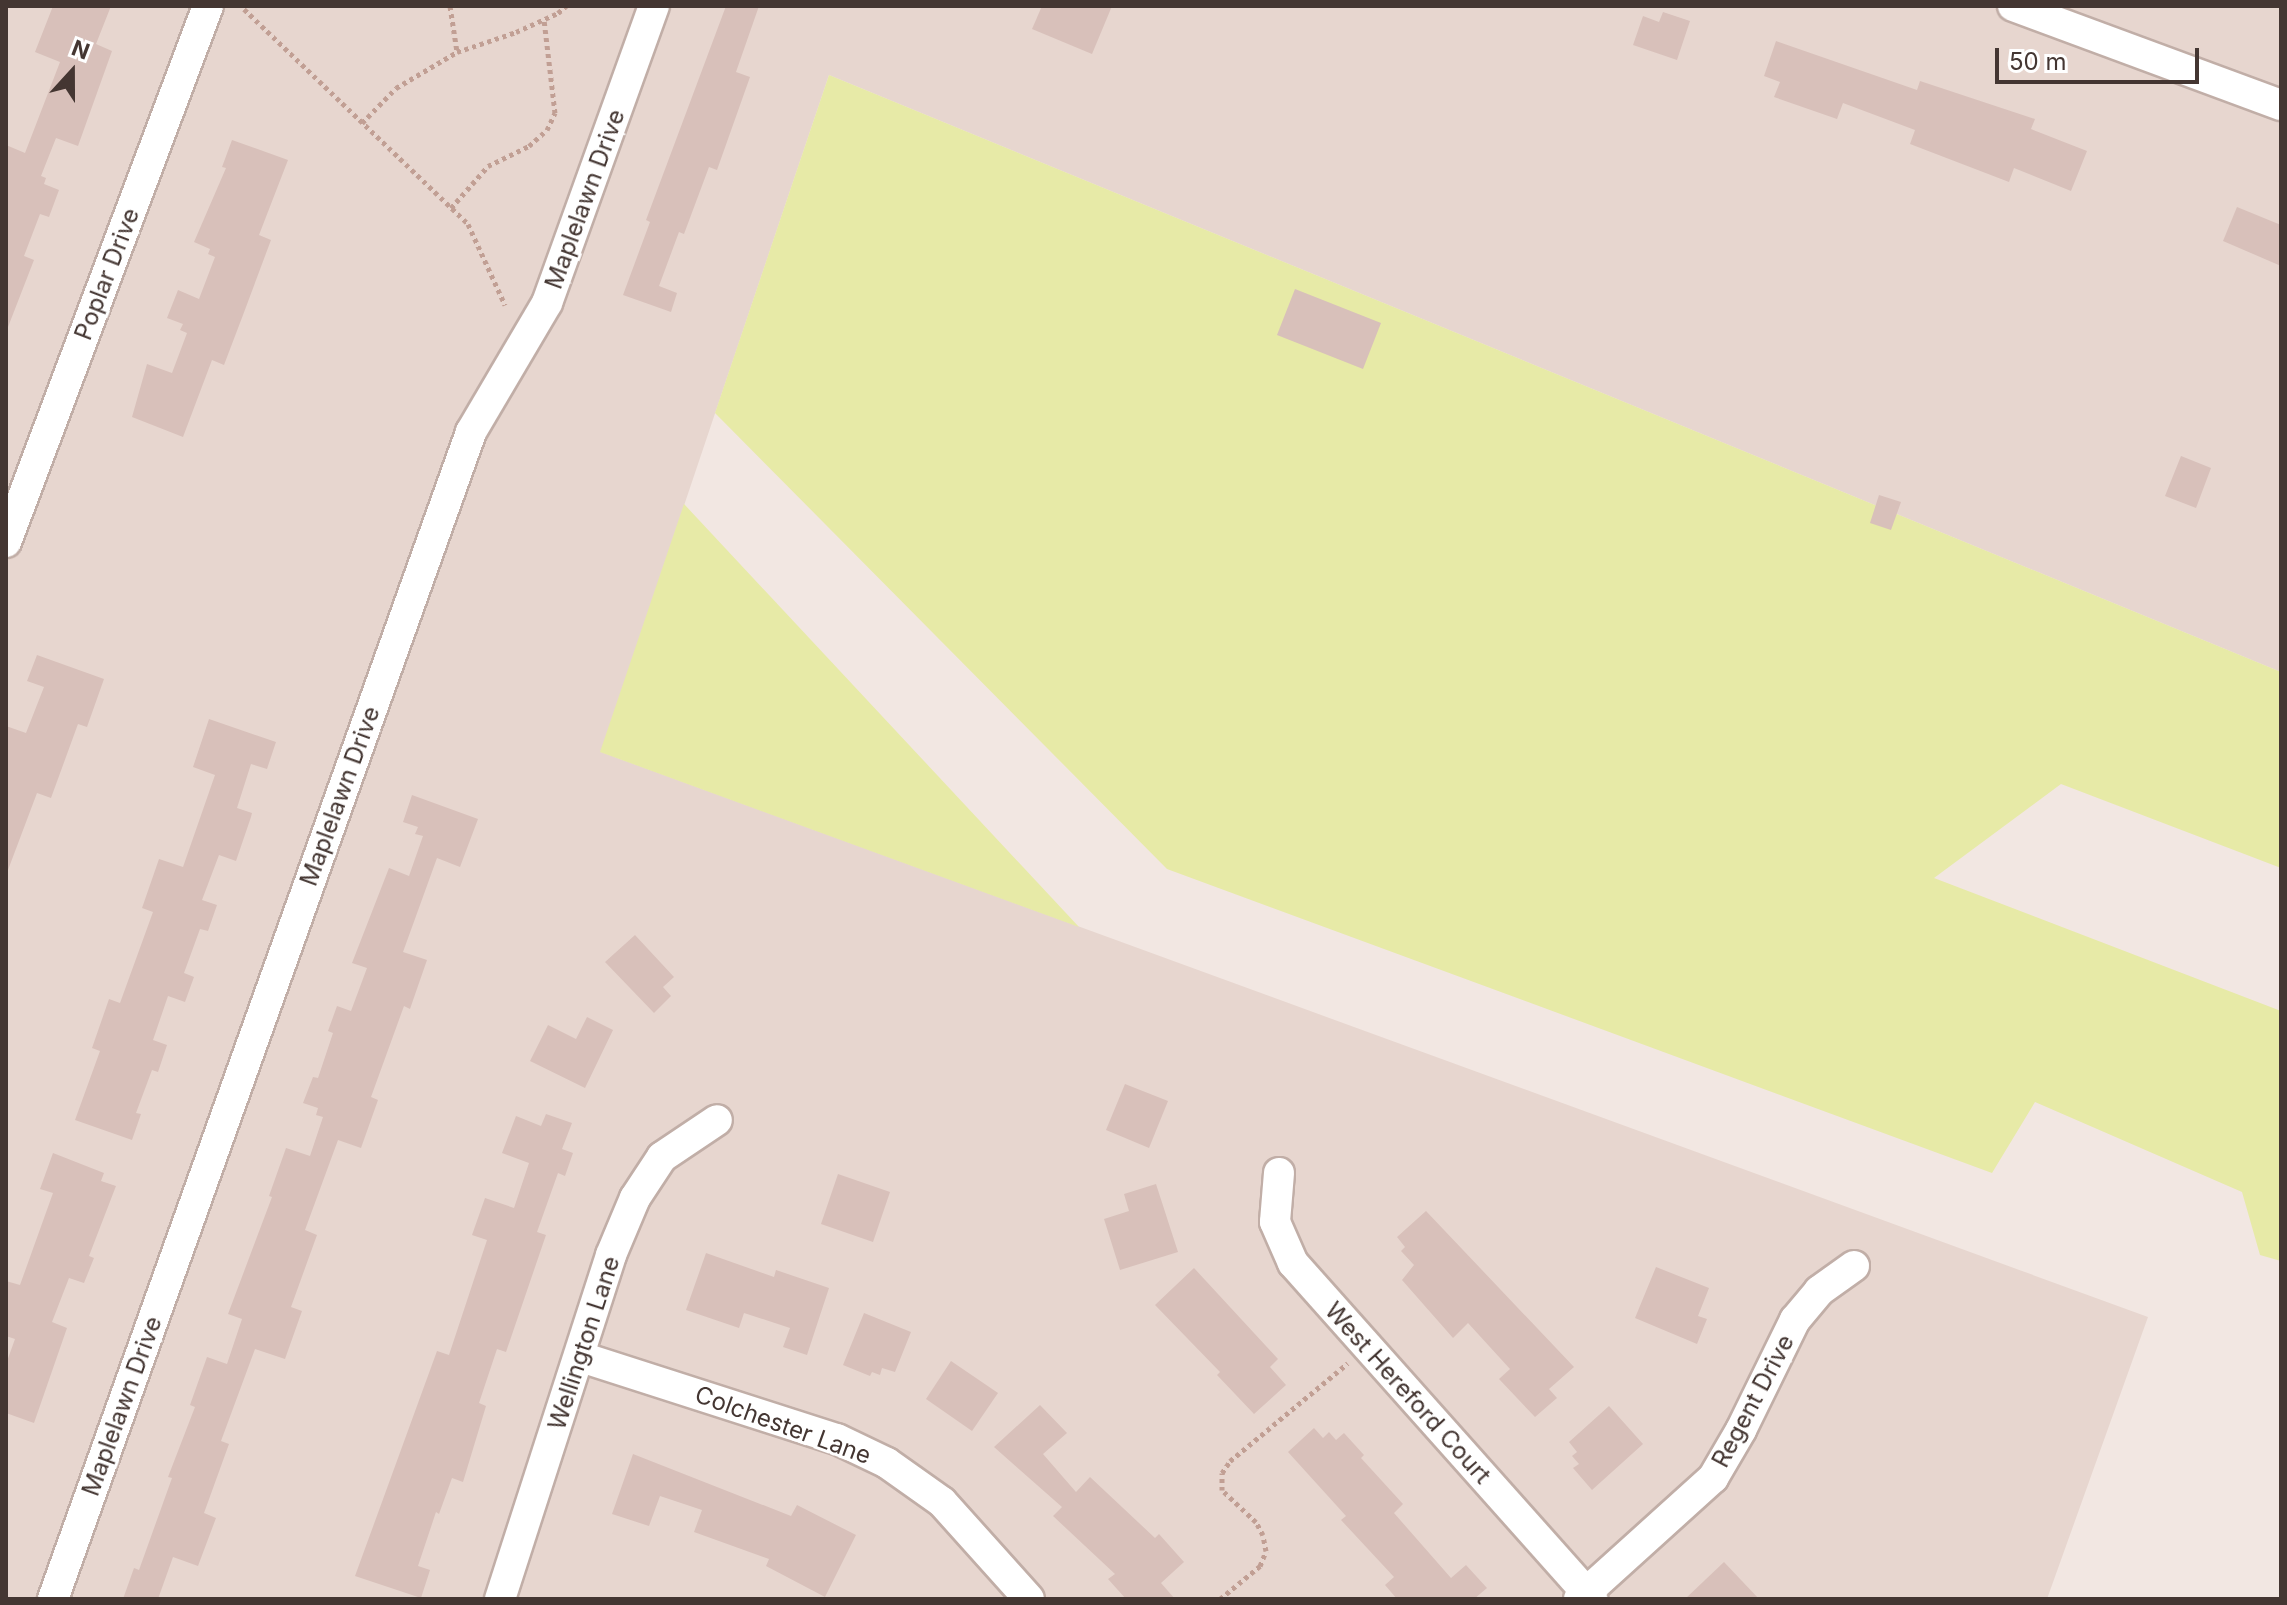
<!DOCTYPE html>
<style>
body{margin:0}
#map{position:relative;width:2287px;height:1605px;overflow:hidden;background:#f2e7e2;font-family:Inter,sans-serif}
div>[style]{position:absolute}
.residential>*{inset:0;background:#e7d6cf}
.green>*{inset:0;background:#e7eaa7}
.building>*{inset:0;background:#d8c0ba}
.path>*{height:5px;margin-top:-2.5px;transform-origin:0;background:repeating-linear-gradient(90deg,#c19f94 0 4px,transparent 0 8px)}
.roads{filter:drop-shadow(2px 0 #c1aea7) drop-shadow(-2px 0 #c1aea7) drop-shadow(0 2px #c1aea7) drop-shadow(0 -2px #c1aea7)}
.minor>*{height:30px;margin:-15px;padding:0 15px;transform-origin:15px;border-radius:15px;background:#fff}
span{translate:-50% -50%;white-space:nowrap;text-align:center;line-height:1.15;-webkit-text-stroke:6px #fff;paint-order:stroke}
.street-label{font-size:24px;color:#443632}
.frame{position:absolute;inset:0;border:8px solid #443632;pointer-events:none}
.north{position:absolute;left:32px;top:32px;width:80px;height:80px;-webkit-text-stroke:6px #fff;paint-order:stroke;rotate:21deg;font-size:22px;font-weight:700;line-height:32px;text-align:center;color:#443632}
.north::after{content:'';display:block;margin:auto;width:28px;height:36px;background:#443632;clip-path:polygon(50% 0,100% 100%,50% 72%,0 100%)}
.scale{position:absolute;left:1995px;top:48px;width:204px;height:36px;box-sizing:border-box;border:4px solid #443632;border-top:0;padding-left:10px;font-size:24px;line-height:28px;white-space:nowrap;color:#443632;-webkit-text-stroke:6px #fff;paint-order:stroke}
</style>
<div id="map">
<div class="residential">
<i style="clip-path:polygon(6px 6px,2281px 6px,2281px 672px,829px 75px,601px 752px,2148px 1317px,2047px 1599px,6px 1599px)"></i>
</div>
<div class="green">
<i style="clip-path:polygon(829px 75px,2281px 672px,2281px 868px,2061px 784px,1934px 878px,2281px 1011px,2281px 1261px,2260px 1255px,2242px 1192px,2035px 1102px,1992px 1173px,1167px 869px,715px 413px)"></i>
<i style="clip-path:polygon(684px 504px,1079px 927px,600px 752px)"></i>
</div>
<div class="building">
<i style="clip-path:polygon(53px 6px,111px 6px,96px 44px,112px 51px,78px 146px,56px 138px,41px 176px,46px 178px,44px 184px,59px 190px,49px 217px,40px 214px,24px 256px,34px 260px,8px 327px,6px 145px,25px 153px,60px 62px,35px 52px)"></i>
<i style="clip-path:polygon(726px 6px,759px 6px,736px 72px,750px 77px,717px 170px,709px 167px,684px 234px,679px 232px,659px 286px,677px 293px,671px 312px,623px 295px,650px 222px,646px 220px)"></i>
<i style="clip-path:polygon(1042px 6px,1112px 6px,1092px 54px,1032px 29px)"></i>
<i style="clip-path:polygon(1663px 12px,1690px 21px,1677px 60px,1633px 45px,1643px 16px,1659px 22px)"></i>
<i style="clip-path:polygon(1776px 41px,1917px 90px,1920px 81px,2035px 119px,2031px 129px,2087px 151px,2071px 191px,2014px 168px,2009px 182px,1910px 144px,1915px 130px,1843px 103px,1837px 119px,1774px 97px,1780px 82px,1764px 76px)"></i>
<i style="clip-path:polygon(232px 140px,288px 160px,259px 235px,271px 240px,243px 315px,224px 365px,212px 360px,183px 437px,132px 417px,147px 364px,172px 373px,187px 333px,180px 330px,183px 324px,167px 318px,178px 290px,199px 299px,215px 257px,208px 254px,210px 249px,194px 242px,226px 168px,222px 167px)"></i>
<i style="clip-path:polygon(2237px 207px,2281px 225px,2281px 266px,2223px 241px)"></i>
<i style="clip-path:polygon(1295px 289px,1381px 323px,1363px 369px,1277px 335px)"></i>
<i style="clip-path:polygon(2181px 456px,2211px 468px,2196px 508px,2165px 496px)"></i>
<i style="clip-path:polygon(1879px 495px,1901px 502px,1891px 530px,1870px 523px)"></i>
<i style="clip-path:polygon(37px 655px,104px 679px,87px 727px,78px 724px,51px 798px,37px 793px,8px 870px,6px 726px,26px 733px,44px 687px,27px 681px)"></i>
<i style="clip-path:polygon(209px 719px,276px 742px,267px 769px,251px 764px,237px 808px,252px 813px,251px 817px,236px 861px,219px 855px,202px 900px,217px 905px,208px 931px,200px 929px,184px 973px,194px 977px,185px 1002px,168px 996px,153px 1040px,167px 1045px,158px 1072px,152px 1070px,136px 1113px,141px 1114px,132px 1140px,75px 1120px,100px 1051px,92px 1048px,109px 999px,120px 1003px,153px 912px,142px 908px,159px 859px,183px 867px,215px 775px,193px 767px)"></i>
<i style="clip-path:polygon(412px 795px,478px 819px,460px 867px,437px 858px,403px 952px,427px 960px,410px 1009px,404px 1006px,371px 1097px,378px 1100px,361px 1148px,338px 1140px,305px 1230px,317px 1235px,291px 1307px,302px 1311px,285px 1359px,255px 1349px,221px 1441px,229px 1444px,204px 1513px,216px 1518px,198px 1566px,173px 1557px,158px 1599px,123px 1599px,134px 1568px,139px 1570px,172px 1478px,168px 1477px,195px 1407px,190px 1405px,207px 1357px,227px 1364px,242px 1319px,228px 1314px,272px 1197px,269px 1196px,286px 1148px,310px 1156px,323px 1117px,316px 1115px,318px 1108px,303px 1103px,313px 1077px,318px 1078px,333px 1033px,328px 1031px,337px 1006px,351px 1011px,367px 968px,352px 963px,389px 868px,409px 876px,423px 836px,415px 834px,418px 827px,403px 822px)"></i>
<i style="clip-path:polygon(635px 935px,674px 977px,663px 987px,671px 996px,654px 1013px,605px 962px)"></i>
<i style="clip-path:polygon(587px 1017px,613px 1030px,585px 1088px,530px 1061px,548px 1025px,576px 1039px)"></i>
<i style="clip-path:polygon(1125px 1084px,1168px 1101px,1149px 1148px,1106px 1130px)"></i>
<i style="clip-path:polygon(546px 1114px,572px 1123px,562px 1149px,573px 1153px,565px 1176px,558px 1173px,537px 1232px,546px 1235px,506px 1352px,497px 1349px,479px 1403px,486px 1406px,463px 1482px,452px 1478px,439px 1514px,436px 1512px,418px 1566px,430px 1570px,421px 1598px,355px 1576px,437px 1351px,449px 1355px,487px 1240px,472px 1235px,485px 1198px,514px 1208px,529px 1163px,502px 1153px,516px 1116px,541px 1126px)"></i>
<i style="clip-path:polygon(53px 1153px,104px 1173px,101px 1181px,116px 1186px,89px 1256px,94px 1258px,84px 1283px,69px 1278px,52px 1322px,67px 1328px,34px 1423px,6px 1413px,6px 1364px,15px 1339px,6px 1336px,6px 1281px,20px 1285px,53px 1193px,40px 1189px)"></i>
<i style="clip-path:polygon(838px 1174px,890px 1192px,873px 1242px,821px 1224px)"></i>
<i style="clip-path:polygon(1156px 1184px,1178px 1252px,1120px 1270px,1104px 1219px,1129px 1211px,1124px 1194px)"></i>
<i style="clip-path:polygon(1426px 1211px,1574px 1367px,1549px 1389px,1557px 1398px,1535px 1417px,1499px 1379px,1510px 1369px,1468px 1323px,1453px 1338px,1402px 1280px,1414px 1265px,1401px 1251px,1405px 1247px,1397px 1237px)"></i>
<i style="clip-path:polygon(706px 1253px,774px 1277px,776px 1270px,829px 1288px,807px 1355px,783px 1347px,790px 1328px,744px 1313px,739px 1328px,686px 1310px)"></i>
<i style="clip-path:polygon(1656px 1267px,1709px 1288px,1698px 1316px,1707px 1319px,1697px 1344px,1635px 1318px)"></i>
<i style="clip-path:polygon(1194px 1268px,1278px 1359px,1270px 1367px,1286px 1385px,1254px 1414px,1217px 1375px,1220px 1372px,1155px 1305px)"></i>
<i style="clip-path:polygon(864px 1313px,911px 1332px,895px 1372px,882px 1368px,880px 1375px,872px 1372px,870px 1376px,843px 1365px)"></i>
<i style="clip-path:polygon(951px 1361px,998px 1393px,972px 1431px,926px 1399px)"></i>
<i style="clip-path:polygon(1040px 1405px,1067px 1433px,1043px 1454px,1076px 1492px,1090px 1477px,1155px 1538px,1159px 1534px,1184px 1562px,1161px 1583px,1175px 1599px,1126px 1599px,1108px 1579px,1115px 1574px,1053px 1516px,1062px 1507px,994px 1447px)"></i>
<i style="clip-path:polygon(1609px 1406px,1643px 1444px,1592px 1490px,1573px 1468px,1579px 1464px,1572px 1456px,1577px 1452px,1569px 1442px)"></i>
<i style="clip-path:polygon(1314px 1428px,1323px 1438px,1329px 1432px,1336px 1440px,1344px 1433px,1364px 1455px,1361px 1458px,1403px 1504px,1394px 1513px,1451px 1578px,1466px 1565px,1487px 1588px,1474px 1599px,1397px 1599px,1385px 1585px,1394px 1577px,1341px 1520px,1346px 1516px,1288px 1452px)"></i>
<i style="clip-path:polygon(633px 1454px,791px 1516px,797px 1505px,856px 1535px,825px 1597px,766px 1566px,769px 1559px,694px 1532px,702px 1510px,660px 1496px,649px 1526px,612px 1514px)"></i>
<i style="clip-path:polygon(1724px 1562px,1759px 1599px,1685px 1599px)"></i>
</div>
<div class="path">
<i style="left:450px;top:6px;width:47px;rotate:81.3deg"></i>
<i style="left:244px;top:9px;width:310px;rotate:43.8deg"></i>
<i style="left:468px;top:224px;width:89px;rotate:65.4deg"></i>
<i style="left:362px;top:123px;width:49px;rotate:-45.8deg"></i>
<i style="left:396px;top:88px;width:71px;rotate:-30.5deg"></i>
<i style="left:457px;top:52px;width:62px;rotate:-18.7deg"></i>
<i style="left:516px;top:32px;width:46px;rotate:-24.3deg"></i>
<i style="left:558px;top:13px;width:11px;rotate:-41deg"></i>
<i style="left:451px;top:208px;width:56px;rotate:-48.6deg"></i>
<i style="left:488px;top:166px;width:46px;rotate:-26deg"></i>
<i style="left:529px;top:146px;width:24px;rotate:-42deg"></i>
<i style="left:547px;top:130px;width:19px;rotate:-65deg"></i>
<i style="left:555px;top:113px;width:94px;rotate:-96.7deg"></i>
<i style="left:1220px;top:1599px;width:52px;rotate:-39.5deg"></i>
<i style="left:1260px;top:1566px;width:16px;rotate:-68deg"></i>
<i style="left:1266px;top:1551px;width:16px;rotate:-101deg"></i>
<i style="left:1263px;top:1535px;width:15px;rotate:-118deg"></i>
<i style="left:1256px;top:1522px;width:47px;rotate:-136.7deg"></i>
<i style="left:1222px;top:1490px;width:17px;rotate:-90deg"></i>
<i style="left:1222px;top:1473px;width:14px;rotate:-56deg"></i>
<i style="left:1230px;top:1461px;width:153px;rotate:-39.7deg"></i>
</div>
<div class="roads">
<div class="minor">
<i style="left:2013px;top:6px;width:286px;rotate:20.3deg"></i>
<i style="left:6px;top:542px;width:573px;rotate:-69.35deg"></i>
<i style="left:1279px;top:1173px;width:49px;rotate:94.7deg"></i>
<i style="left:1275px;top:1222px;width:45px;rotate:66.3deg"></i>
<i style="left:1293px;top:1263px;width:450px;rotate:48.3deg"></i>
<i style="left:581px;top:1357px;width:269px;rotate:17.8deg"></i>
<i style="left:837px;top:1439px;width:55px;rotate:25.6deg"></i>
<i style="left:887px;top:1463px;width:67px;rotate:35.3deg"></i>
<i style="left:942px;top:1502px;width:130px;rotate:48.1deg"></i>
<i style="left:53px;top:1599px;width:1240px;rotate:-70.29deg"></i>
<i style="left:471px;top:432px;width:150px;rotate:-59.5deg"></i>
<i style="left:547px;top:303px;width:316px;rotate:-70.2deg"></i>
<i style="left:500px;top:1599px;width:361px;rotate:-72.1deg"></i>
<i style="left:611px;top:1255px;width:62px;rotate:-67.2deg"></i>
<i style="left:635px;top:1198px;width:49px;rotate:-56.6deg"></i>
<i style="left:662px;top:1157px;width:66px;rotate:-33.9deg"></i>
<i style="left:1579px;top:1599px;width:181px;rotate:-42.1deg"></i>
<i style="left:1713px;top:1478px;width:56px;rotate:-59.7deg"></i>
<i style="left:1741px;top:1430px;width:123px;rotate:-63.9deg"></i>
<i style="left:1795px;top:1320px;width:38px;rotate:-50deg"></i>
<i style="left:1819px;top:1291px;width:43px;rotate:-35.5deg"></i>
</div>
</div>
<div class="street-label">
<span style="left:585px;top:199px;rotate:-70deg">Maplelawn Drive</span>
<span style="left:107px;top:274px;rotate:-69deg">Poplar Drive</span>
<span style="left:340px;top:796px;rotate:-70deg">Maplelawn Drive</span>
<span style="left:584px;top:1343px;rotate:-72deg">Wellington Lane</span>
<span style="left:1408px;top:1393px;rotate:48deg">West Hereford Court</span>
<span style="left:1753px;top:1401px;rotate:-62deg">Regent Drive</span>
<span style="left:122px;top:1406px;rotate:-70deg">Maplelawn Drive</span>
<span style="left:783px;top:1425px;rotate:20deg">Colchester Lane</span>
</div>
<div class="frame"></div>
<div class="north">N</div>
<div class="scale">50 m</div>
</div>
